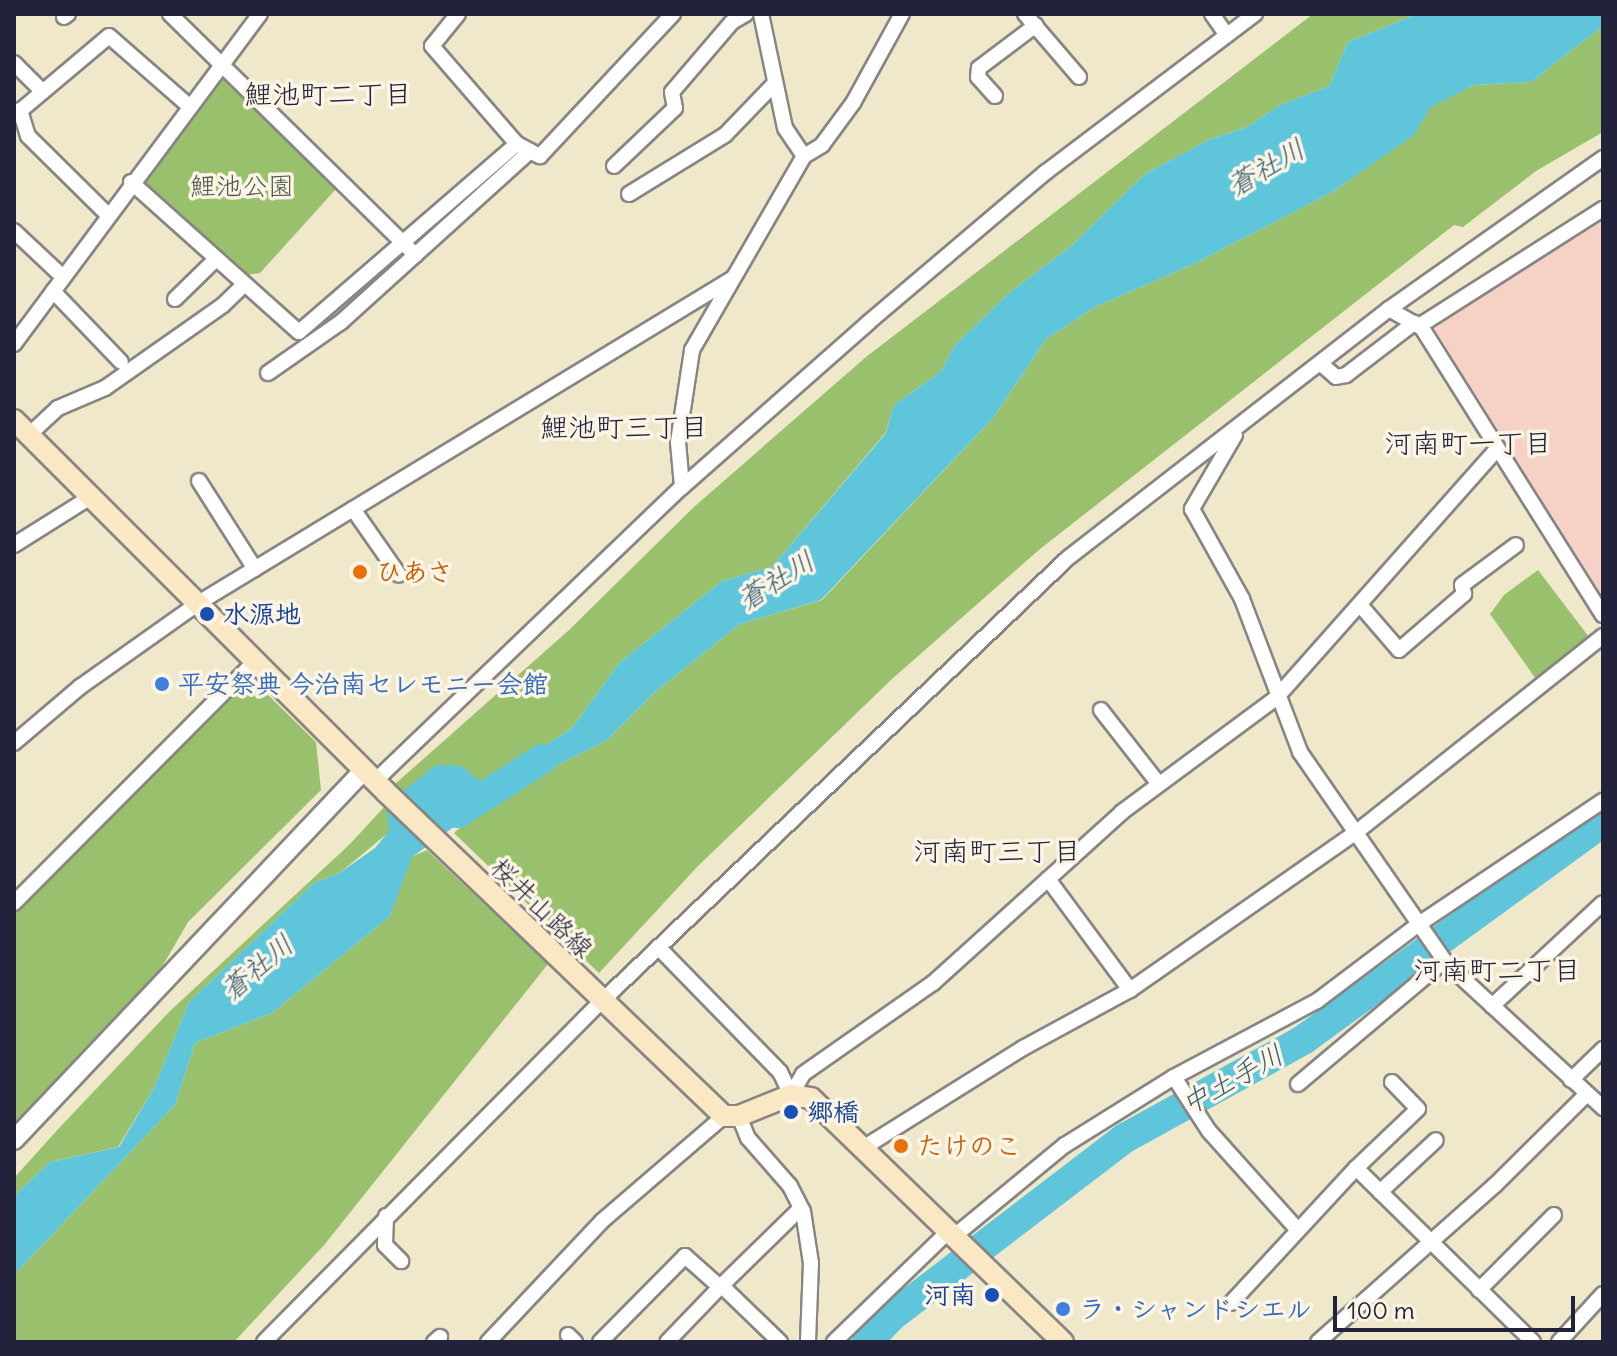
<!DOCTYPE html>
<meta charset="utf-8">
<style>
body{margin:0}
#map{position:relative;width:1617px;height:1356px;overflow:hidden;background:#f0e8cb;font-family:Delius,"Klee One",sans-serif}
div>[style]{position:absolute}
.built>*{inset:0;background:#f6d1c5}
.green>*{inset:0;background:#99c06c}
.water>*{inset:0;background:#5ec5db}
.river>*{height:30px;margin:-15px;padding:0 15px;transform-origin:15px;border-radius:15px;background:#5ec5db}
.roads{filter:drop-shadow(2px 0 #898583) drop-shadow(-2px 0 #898583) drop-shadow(0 2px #898583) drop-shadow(0 -2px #898583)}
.minor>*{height:14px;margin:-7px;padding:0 7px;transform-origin:7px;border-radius:7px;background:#fff}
.tertiary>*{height:18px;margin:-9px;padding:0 9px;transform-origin:9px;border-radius:9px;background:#fff}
.secondary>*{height:20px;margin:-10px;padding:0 10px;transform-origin:10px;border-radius:10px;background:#fae7c3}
.dots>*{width:22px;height:22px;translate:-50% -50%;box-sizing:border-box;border:4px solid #fcf5e5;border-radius:50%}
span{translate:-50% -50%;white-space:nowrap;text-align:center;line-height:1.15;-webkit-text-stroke:7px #fcf5e5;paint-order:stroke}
.park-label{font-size:26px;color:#4c594c}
.food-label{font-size:26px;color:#c56008;font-weight:700}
.left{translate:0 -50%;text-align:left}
.transit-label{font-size:26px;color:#164399;font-weight:700}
.right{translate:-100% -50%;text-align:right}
.shop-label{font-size:26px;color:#366cbe;font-weight:700}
.street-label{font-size:26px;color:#22223b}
.neighbourhood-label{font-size:28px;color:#22223b}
.water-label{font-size:28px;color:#375b73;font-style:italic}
.frame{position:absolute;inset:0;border:16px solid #22223b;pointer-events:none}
.scale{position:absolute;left:1333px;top:1296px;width:242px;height:36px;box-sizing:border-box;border:4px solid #22223b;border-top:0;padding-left:10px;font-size:24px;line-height:28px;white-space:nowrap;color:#22223b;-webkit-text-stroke:6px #fcf5e5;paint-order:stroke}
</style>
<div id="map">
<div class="built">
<i style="clip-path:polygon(1603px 217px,1603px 597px,1433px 326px)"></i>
</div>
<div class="green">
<i style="clip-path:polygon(1313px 14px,1417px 14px,1348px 42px,1329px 86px,1280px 105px,1247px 127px,1208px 140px,1145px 174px,1071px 246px,1009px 293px,955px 345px,941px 371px,894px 405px,886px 432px,772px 567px,722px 581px,620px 662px,572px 728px,522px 761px,500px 794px,607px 740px,655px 692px,740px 624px,822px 600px,993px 418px,1046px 339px,1095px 307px,1196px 263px,1334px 191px,1413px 135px,1430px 107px,1474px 85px,1531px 82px,1603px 26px,1603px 132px,1536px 171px,1463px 227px,1454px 225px,1040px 549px,892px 679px,697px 867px,599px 973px,454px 833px,498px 795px,389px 832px,341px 872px,314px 883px,189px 1002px,154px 1088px,118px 1147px,50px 1162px,14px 1196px,14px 1178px,61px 1126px,170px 1011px,349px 845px,386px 805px,386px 792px,568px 631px,695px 506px,866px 357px)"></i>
<i style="clip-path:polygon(221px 77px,336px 189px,260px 273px,247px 275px,141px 181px)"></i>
<i style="clip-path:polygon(1538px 570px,1592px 641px,1538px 682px,1490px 614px,1504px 595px)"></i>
<i style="clip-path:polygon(251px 678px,316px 742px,321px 790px,188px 922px,159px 972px,14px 1126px,14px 911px)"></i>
<i style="clip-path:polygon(427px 850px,548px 964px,325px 1244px,234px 1342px,14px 1342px,14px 1275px,175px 1105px,195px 1043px,272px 1013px,390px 916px,411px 857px)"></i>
</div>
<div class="water">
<i style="clip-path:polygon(1417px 14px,1603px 14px,1603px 26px,1531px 82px,1474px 85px,1431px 107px,1414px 135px,1334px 191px,1196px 263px,1095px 307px,1046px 339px,993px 418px,821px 600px,740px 624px,655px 692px,607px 740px,498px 795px,412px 857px,390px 916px,272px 1013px,195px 1043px,175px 1105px,14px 1275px,14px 1196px,50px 1162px,119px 1147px,154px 1088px,189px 1002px,314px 883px,341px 872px,375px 848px,389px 831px,386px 805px,436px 765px,461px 766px,498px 795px,522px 761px,572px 728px,620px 662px,722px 581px,772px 567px,886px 433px,894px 405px,941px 371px,955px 345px,1009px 293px,1071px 246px,1145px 174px,1208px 140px,1247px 127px,1280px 105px,1329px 86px,1348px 42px)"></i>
</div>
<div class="river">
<i style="left:458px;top:813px;width:100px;rotate:-32.7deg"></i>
<i style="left:867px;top:1342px;width:36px;rotate:-46deg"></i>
<i style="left:892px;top:1316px;width:293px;rotate:-37.4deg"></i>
<i style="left:1125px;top:1138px;width:203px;rotate:-28.8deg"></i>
<i style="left:1303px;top:1040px;width:371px;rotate:-36deg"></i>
</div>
<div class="roads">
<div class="minor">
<i style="left:170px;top:14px;width:344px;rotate:44.5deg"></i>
<i style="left:458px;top:14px;width:41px;rotate:129.1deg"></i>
<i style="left:432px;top:46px;width:130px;rotate:49.1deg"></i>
<i style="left:761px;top:14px;width:116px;rotate:78.1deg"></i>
<i style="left:785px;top:128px;width:34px;rotate:56deg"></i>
<i style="left:1025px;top:14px;width:83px;rotate:49.4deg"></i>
<i style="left:1212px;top:14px;width:24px;rotate:55deg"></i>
<i style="left:64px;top:17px;width:5px;rotate:-37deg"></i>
<i style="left:14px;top:63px;width:40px;rotate:45deg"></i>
<i style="left:995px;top:96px;width:25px;rotate:-132deg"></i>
<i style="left:978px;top:77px;width:9px;rotate:-84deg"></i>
<i style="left:979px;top:68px;width:71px;rotate:-37deg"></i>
<i style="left:20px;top:110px;width:27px;rotate:73deg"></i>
<i style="left:28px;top:136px;width:112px;rotate:44.6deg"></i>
<i style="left:14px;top:116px;width:124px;rotate:-40.1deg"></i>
<i style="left:109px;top:36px;width:106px;rotate:41.2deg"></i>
<i style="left:614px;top:166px;width:84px;rotate:-43.6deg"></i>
<i style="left:675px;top:108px;width:16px;rotate:-101deg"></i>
<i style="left:672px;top:92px;width:92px;rotate:-49.4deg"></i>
<i style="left:732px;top:22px;width:16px;rotate:-30deg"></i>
<i style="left:131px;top:182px;width:225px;rotate:41.8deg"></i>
<i style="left:299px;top:332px;width:288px;rotate:-40.8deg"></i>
<i style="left:517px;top:144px;width:26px;rotate:28deg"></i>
<i style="left:540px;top:156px;width:195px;rotate:-46.9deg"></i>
<i style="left:629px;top:194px;width:113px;rotate:-31.6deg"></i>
<i style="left:725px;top:135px;width:72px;rotate:-46.1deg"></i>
<i style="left:14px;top:231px;width:67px;rotate:43.2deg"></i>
<i style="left:53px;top:291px;width:98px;rotate:46.2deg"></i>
<i style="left:175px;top:299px;width:57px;rotate:-44.3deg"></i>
<i style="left:1389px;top:309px;width:38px;rotate:30deg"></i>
<i style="left:1422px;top:328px;width:339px;rotate:57.8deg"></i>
<i style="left:1419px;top:326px;width:218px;rotate:-32.5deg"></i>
<i style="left:14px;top:344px;width:412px;rotate:-53.3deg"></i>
<i style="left:1320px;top:363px;width:21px;rotate:41deg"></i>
<i style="left:1336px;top:377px;width:10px;rotate:-11deg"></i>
<i style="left:1346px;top:375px;width:86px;rotate:-37.4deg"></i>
<i style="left:268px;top:373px;width:89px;rotate:-34.9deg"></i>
<i style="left:341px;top:322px;width:255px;rotate:-42.1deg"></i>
<i style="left:29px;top:435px;width:40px;rotate:-43deg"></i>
<i style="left:58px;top:408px;width:51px;rotate:-23.1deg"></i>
<i style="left:105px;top:388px;width:144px;rotate:-35.1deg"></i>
<i style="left:223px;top:305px;width:29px;rotate:-44deg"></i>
<i style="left:1235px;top:435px;width:86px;rotate:120.2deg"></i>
<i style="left:1192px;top:509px;width:103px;rotate:60.9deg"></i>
<i style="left:1242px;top:599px;width:164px;rotate:69.2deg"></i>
<i style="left:1300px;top:752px;width:257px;rotate:55.3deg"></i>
<i style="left:1446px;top:963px;width:214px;rotate:42.7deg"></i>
<i style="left:199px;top:481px;width:104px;rotate:57.5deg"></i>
<i style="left:682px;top:487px;width:45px;rotate:-95.1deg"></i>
<i style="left:678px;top:442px;width:93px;rotate:-81.3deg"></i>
<i style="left:692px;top:350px;width:224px;rotate:-60deg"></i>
<i style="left:804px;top:156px;width:21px;rotate:-31deg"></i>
<i style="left:822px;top:145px;width:52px;rotate:-53.6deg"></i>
<i style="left:853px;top:103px;width:102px;rotate:-61.2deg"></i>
<i style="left:353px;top:509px;width:80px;rotate:55.1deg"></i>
<i style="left:14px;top:545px;width:92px;rotate:-32.1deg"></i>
<i style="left:1361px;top:606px;width:58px;rotate:49.2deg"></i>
<i style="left:1399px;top:650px;width:86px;rotate:-40.7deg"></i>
<i style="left:1464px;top:594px;width:9px;rotate:-103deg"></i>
<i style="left:1462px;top:585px;width:67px;rotate:-36.5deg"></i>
<i style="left:1101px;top:710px;width:93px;rotate:52deg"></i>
<i style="left:14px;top:743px;width:87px;rotate:-40.3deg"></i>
<i style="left:80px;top:687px;width:147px;rotate:-35.3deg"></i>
<i style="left:200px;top:602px;width:624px;rotate:-31.29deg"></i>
<i style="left:375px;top:781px;width:425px;rotate:-43.8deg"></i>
<i style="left:682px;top:487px;width:249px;rotate:-41.4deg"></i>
<i style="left:869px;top:322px;width:232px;rotate:-40.3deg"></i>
<i style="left:1046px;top:172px;width:262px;rotate:-37.1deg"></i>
<i style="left:1048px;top:879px;width:138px;rotate:53.5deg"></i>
<i style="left:14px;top:903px;width:344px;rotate:-45.1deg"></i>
<i style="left:658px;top:947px;width:175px;rotate:45.7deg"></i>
<i style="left:780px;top:1072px;width:25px;rotate:64deg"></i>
<i style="left:1492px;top:1006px;width:151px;rotate:-42.9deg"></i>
<i style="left:1174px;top:1077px;width:64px;rotate:57.1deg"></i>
<i style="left:1209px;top:1131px;width:130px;rotate:48.1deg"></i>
<i style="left:1571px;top:1080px;width:45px;rotate:-44.1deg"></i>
<i style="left:1392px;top:1082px;width:37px;rotate:46deg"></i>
<i style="left:1418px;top:1109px;width:86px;rotate:136.4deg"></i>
<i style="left:1356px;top:1168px;width:248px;rotate:44.5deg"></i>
<i style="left:1298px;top:1084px;width:191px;rotate:-40.1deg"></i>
<i style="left:791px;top:1095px;width:24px;rotate:-60deg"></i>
<i style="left:803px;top:1074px;width:159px;rotate:-35deg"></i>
<i style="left:933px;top:983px;width:255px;rotate:-42.1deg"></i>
<i style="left:1122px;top:812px;width:192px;rotate:-36.5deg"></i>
<i style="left:1276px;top:698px;width:330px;rotate:-48.4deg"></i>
<i style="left:739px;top:1116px;width:24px;rotate:68deg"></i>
<i style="left:748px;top:1138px;width:64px;rotate:48.8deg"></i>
<i style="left:790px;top:1186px;width:28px;rotate:63deg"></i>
<i style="left:803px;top:1211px;width:53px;rotate:81.3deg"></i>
<i style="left:811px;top:1263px;width:79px;rotate:92.2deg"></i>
<i style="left:863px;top:1148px;width:189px;rotate:-32deg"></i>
<i style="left:1023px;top:1048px;width:122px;rotate:-28.5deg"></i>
<i style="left:1130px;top:990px;width:273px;rotate:-34.9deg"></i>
<i style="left:1354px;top:834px;width:318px;rotate:-38.5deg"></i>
<i style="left:1380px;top:1192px;width:76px;rotate:-42.9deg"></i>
<i style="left:386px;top:1216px;width:29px;rotate:92deg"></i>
<i style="left:385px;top:1245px;width:23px;rotate:45deg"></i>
<i style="left:952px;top:1238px;width:146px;rotate:-39.5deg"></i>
<i style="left:1065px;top:1145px;width:128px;rotate:-32deg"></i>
<i style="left:1174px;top:1077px;width:162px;rotate:-28deg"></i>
<i style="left:1317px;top:1001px;width:124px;rotate:-37.1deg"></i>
<i style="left:1416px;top:926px;width:225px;rotate:-33.8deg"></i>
<i style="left:722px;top:1286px;width:81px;rotate:44deg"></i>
<i style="left:720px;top:1287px;width:113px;rotate:-44.3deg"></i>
<i style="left:1479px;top:1290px;width:106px;rotate:-45deg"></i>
<i style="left:1231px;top:1303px;width:184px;rotate:-47.2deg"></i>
<i style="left:568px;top:1335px;width:10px;rotate:45deg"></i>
<i style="left:264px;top:1342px;width:480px;rotate:-45.3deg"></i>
<i style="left:602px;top:1001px;width:643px;rotate:-43.55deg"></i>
<i style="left:1068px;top:558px;width:406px;rotate:-37.8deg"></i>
<i style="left:1389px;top:309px;width:262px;rotate:-35.2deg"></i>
<i style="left:434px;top:1342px;width:8px;rotate:-40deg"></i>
<i style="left:488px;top:1342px;width:166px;rotate:-46.7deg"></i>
<i style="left:602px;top:1221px;width:161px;rotate:-40.7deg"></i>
<i style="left:600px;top:1342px;width:121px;rotate:-45.3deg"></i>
<i style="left:685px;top:1256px;width:47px;rotate:41.5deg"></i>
<i style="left:720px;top:1287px;width:76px;rotate:133.9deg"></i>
<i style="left:834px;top:1342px;width:157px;rotate:-44deg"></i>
<i style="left:1318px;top:1342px;width:237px;rotate:-41.6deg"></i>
<i style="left:1495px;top:1185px;width:129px;rotate:-44.7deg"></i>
<i style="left:1559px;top:1342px;width:65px;rotate:-47.5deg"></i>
</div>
<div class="tertiary">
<i style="left:14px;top:1140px;width:509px;rotate:-46.59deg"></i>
</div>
<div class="secondary">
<i style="left:14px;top:420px;width:526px;rotate:45deg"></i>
<i style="left:386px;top:792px;width:468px;rotate:43.8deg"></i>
<i style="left:724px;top:1116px;width:15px"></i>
<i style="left:739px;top:1116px;width:56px;rotate:-22deg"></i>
<i style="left:791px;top:1095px;width:20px;rotate:9deg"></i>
<i style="left:811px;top:1098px;width:351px;rotate:44.1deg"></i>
</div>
</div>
<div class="dots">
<i style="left:360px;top:572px;background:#e8710a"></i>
<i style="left:207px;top:614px;background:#1a4fb4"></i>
<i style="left:162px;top:684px;background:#3f7fe0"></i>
<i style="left:791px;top:1112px;background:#1a4fb4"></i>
<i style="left:901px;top:1146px;background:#e8710a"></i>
<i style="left:992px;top:1295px;background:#1a4fb4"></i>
<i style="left:1063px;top:1309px;background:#3f7fe0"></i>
</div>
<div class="park-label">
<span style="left:242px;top:186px">鯉池公園</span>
</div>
<div class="food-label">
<span class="left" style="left:376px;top:572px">ひあさ</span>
<span class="left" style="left:917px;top:1146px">たけのこ</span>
</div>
<div class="transit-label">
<span class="left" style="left:223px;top:614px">水源地</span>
<span class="left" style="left:807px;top:1112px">郷橋</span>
<span class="right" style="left:976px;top:1295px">河南</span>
</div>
<div class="shop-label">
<span class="left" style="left:178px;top:684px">平安祭典 今治南セレモニー会館</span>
<span class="left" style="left:1079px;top:1309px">ラ・シャンドシエル</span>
</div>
<div class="street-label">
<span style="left:542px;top:908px;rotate:44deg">桜井山路線</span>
</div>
<div class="neighbourhood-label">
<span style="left:328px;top:94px">鯉池町二丁目</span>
<span style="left:624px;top:427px">鯉池町三丁目</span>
<span style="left:1468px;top:443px">河南町一丁目</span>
<span style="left:997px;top:851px">河南町三丁目</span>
<span style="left:1497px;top:970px">河南町二丁目</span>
</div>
<div class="water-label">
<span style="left:1266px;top:167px;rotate:-30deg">蒼社川</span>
<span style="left:776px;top:580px;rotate:-32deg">蒼社川</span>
<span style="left:257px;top:967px;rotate:-40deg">蒼社川</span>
<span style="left:1232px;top:1079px;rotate:-29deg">中土手川</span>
</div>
<div class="frame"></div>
<div class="scale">100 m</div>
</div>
